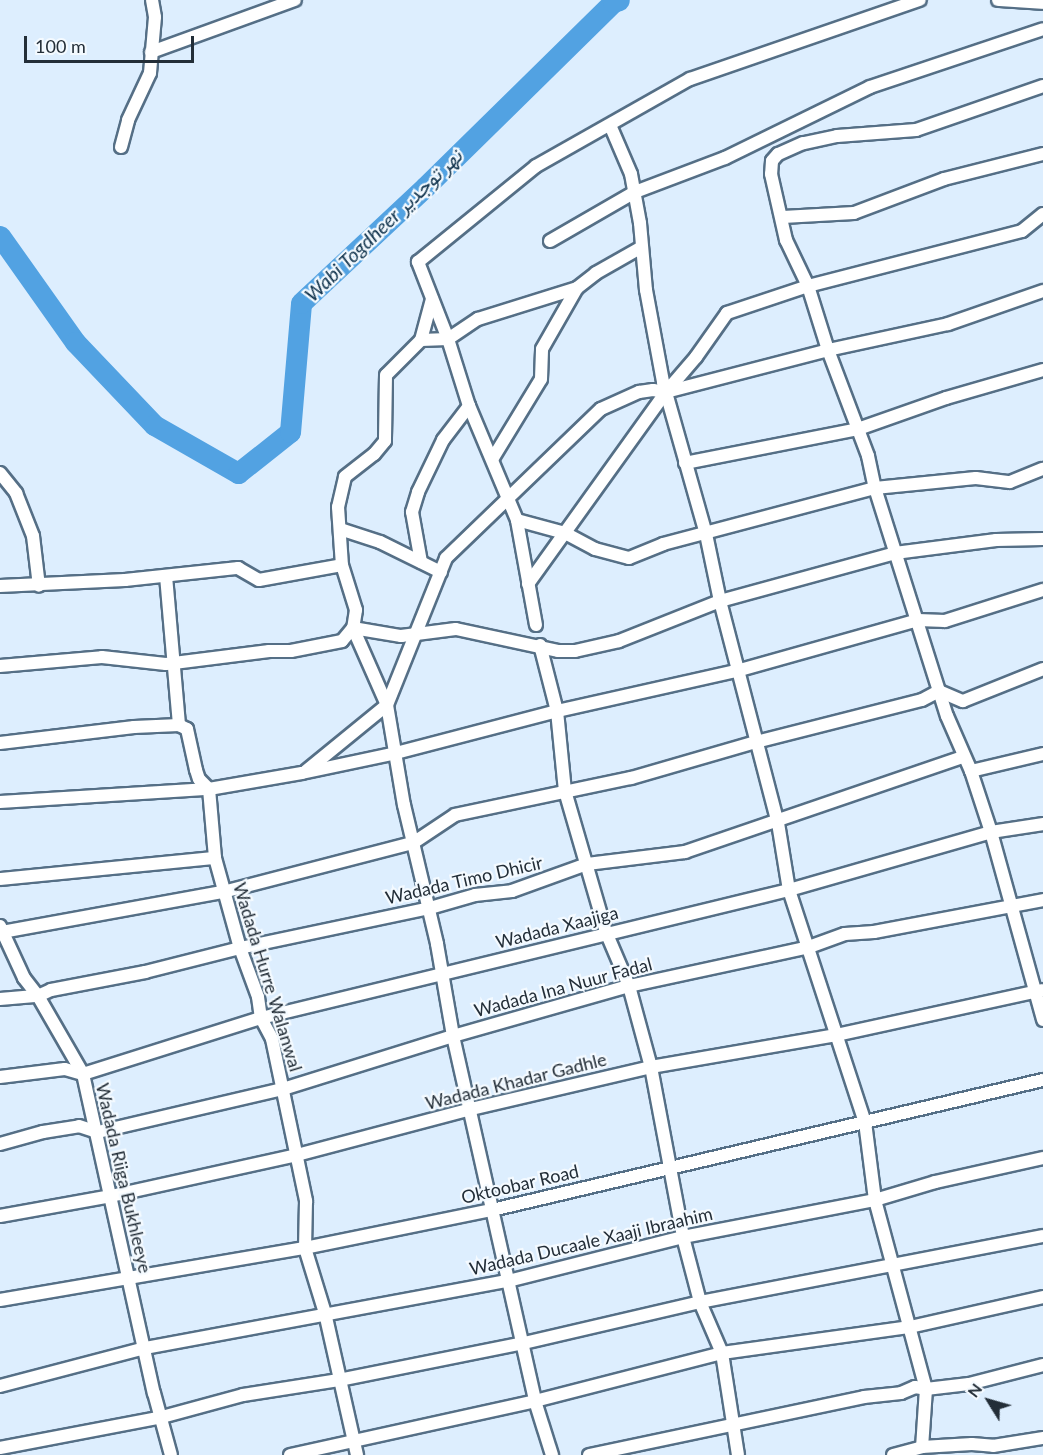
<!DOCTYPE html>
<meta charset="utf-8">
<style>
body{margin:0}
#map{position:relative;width:1043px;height:1455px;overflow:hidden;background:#ddeefe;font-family:Lato,Vazirmatn,sans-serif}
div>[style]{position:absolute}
.river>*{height:21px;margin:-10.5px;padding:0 10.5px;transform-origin:10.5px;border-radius:10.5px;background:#52a2e2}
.roads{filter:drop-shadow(2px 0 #556f86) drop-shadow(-2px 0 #556f86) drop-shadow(0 2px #556f86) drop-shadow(0 -2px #556f86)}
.minor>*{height:12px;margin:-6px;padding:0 6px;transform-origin:6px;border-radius:6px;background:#fff}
span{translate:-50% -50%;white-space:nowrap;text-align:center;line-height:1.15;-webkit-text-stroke:4.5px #f4faff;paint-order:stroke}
.street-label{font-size:18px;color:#232e38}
.water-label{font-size:20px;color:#0f324c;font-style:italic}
.north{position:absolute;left:959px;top:1371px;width:60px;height:60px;-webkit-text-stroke:4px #f4faff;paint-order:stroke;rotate:307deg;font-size:16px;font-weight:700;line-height:24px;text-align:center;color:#232e38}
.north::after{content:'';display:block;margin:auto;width:21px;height:27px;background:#232e38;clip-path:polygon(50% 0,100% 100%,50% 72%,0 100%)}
.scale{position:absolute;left:24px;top:36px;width:170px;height:27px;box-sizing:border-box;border:3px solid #232e38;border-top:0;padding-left:8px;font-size:18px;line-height:21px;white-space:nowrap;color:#232e38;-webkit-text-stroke:4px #f4faff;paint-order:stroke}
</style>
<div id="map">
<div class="river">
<i style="left:0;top:236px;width:130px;rotate:54.7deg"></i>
<i style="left:75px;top:342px;width:115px;rotate:46.4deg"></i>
<i style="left:154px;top:425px;width:97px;rotate:29.7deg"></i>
<i style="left:238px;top:473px;width:66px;rotate:-38.3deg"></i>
<i style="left:290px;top:432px;width:129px;rotate:-85.1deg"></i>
<i style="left:301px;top:303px;width:170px;rotate:-43.1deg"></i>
<i style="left:425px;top:187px;width:264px;rotate:-44.5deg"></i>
<i style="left:613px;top:2px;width:6px;rotate:-18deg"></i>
</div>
<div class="roads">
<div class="minor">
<i style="left:998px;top:0;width:45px;rotate:3.8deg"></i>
<i style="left:151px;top:52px;width:153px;rotate:-19.9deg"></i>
<i style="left:1043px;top:86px;width:134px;rotate:160.9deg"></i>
<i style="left:916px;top:130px;width:79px;rotate:175.7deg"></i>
<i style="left:837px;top:136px;width:35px;rotate:168deg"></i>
<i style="left:803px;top:143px;width:27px;rotate:156deg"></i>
<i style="left:778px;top:154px;width:9px;rotate:131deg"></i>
<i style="left:772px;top:161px;width:13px;rotate:94deg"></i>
<i style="left:771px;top:174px;width:68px;rotate:77.2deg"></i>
<i style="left:786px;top:240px;width:51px;rotate:64.4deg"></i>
<i style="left:808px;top:286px;width:67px;rotate:72.6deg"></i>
<i style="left:828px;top:350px;width:113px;rotate:69.3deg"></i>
<i style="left:868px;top:456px;width:33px;rotate:78deg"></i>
<i style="left:875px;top:488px;width:239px;rotate:72.5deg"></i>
<i style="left:947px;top:716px;width:60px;rotate:66.4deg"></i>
<i style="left:971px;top:771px;width:64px;rotate:71.8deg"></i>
<i style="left:991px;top:832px;width:195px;rotate:74.5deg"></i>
<i style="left:610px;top:125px;width:53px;rotate:66.8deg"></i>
<i style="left:631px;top:174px;width:50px;rotate:79.6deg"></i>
<i style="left:640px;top:223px;width:67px;rotate:84.9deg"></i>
<i style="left:646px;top:290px;width:94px;rotate:79.5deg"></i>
<i style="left:663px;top:382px;width:158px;rotate:74.2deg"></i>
<i style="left:706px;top:534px;width:68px;rotate:78.2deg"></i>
<i style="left:720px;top:601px;width:229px;rotate:75.4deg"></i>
<i style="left:778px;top:823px;width:68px;rotate:80.7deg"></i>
<i style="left:789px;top:890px;width:244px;rotate:71.9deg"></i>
<i style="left:865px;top:1122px;width:79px;rotate:82.7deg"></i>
<i style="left:875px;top:1200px;width:196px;rotate:74.9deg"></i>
<i style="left:926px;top:1389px;width:58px;rotate:93.9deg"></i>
<i style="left:121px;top:147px;width:28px;rotate:-75deg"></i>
<i style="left:128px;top:120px;width:52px;rotate:-64.9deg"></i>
<i style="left:150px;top:73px;width:56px;rotate:-84.9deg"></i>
<i style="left:155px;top:17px;width:17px;rotate:-100deg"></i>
<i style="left:783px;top:217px;width:71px;rotate:-3.2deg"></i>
<i style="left:854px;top:213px;width:96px;rotate:-20.7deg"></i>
<i style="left:944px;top:179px;width:102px;rotate:-14.2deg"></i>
<i style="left:550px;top:241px;width:98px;rotate:-30deg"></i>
<i style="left:635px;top:192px;width:96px;rotate:-20.7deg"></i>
<i style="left:725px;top:158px;width:161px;rotate:-26.1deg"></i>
<i style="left:870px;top:87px;width:182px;rotate:-18.5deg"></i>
<i style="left:432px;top:299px;width:42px;rotate:105deg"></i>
<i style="left:421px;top:340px;width:49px;rotate:135deg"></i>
<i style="left:386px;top:375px;width:66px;rotate:90.9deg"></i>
<i style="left:385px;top:441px;width:17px;rotate:130deg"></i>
<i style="left:374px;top:454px;width:37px;rotate:142deg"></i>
<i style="left:345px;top:477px;width:31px;rotate:103deg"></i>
<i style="left:338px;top:507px;width:58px;rotate:86.1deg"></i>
<i style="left:342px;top:565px;width:47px;rotate:72.7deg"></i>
<i style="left:356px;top:610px;width:18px;rotate:99deg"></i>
<i style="left:353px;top:628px;width:84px;rotate:66.2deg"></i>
<i style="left:387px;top:705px;width:101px;rotate:80.4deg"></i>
<i style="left:404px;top:805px;width:143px;rotate:76.6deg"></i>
<i style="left:437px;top:944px;width:93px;rotate:80.1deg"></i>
<i style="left:453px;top:1036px;width:374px;rotate:77.3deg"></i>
<i style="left:535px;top:1401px;width:57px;rotate:72.5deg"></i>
<i style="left:421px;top:340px;width:27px;rotate:-2deg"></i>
<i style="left:448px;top:339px;width:36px;rotate:-34deg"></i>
<i style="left:478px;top:319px;width:104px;rotate:-17.4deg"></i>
<i style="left:493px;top:458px;width:92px;rotate:-58.7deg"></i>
<i style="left:541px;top:379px;width:30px;rotate:-88deg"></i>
<i style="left:542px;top:349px;width:70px;rotate:-60.2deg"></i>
<i style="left:577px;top:288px;width:24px;rotate:-38deg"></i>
<i style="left:596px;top:273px;width:51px;rotate:-29.6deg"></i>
<i style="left:685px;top:463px;width:176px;rotate:-11.1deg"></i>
<i style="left:858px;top:429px;width:93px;rotate:-19.4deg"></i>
<i style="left:946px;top:398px;width:101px;rotate:-16.1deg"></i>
<i style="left:0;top:473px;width:26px;rotate:51deg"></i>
<i style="left:16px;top:493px;width:46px;rotate:68.4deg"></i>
<i style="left:33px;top:536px;width:50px;rotate:83.2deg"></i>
<i style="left:517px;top:520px;width:50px;rotate:15.2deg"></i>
<i style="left:565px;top:533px;width:34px;rotate:28deg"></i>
<i style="left:595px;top:549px;width:35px;rotate:15deg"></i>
<i style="left:629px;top:558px;width:37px;rotate:-22deg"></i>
<i style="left:663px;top:544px;width:219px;rotate:-14.8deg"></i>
<i style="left:875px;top:488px;width:101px;rotate:-5.7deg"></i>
<i style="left:976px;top:478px;width:34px;rotate:7deg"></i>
<i style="left:1010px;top:482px;width:35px;rotate:-22deg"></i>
<i style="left:340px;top:529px;width:42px;rotate:18deg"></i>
<i style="left:380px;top:542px;width:68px;rotate:26.2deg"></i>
<i style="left:421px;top:562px;width:51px;rotate:-100.2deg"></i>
<i style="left:412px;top:512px;width:21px;rotate:-73deg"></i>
<i style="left:418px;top:492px;width:58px;rotate:-64.3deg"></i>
<i style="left:443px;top:440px;width:43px;rotate:-52.6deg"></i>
<i style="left:166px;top:576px;width:150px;rotate:85deg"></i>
<i style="left:528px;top:584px;width:236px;rotate:-54.3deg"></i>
<i style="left:666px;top:392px;width:46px;rotate:-49.4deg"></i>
<i style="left:696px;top:357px;width:54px;rotate:-54.8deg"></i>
<i style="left:727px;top:313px;width:85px;rotate:-18.4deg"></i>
<i style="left:808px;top:286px;width:221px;rotate:-14.4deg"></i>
<i style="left:1022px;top:231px;width:27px;rotate:-39deg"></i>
<i style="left:0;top:586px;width:125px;rotate:-2.7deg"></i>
<i style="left:125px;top:580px;width:114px;rotate:-6.1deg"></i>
<i style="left:238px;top:568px;width:24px;rotate:30deg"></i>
<i style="left:259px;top:580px;width:84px;rotate:-10.2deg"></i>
<i style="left:536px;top:625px;width:107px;rotate:-100.3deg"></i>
<i style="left:517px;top:520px;width:124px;rotate:-112.8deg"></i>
<i style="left:469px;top:406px;width:70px;rotate:-107.4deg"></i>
<i style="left:448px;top:339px;width:83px;rotate:-111.3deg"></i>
<i style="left:418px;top:262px;width:152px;rotate:-39.1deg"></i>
<i style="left:536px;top:166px;width:177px;rotate:-29.5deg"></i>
<i style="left:690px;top:79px;width:243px;rotate:-19deg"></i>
<i style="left:540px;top:645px;width:68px;rotate:75.6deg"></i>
<i style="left:557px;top:711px;width:80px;rotate:84.3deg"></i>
<i style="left:565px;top:791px;width:147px;rotate:73.8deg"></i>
<i style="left:606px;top:932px;width:59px;rotate:66.9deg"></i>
<i style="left:629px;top:986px;width:84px;rotate:74.8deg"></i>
<i style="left:651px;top:1067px;width:173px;rotate:79.3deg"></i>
<i style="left:683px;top:1237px;width:67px;rotate:75.3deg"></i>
<i style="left:700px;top:1302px;width:56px;rotate:66.7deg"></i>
<i style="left:722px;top:1353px;width:103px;rotate:81.1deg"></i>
<i style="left:0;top:666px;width:102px;rotate:-5deg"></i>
<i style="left:102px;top:657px;width:64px;rotate:6.2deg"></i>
<i style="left:166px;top:664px;width:104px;rotate:-7.2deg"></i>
<i style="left:269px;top:651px;width:22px"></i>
<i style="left:291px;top:651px;width:52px;rotate:-11.1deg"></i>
<i style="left:342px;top:641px;width:17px;rotate:-50deg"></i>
<i style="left:353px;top:628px;width:49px;rotate:9.5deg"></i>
<i style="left:401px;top:636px;width:55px;rotate:-7.3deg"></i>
<i style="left:456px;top:629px;width:104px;rotate:12.2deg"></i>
<i style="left:558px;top:651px;width:17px"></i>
<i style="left:575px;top:651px;width:45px;rotate:-12.8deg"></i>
<i style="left:619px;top:641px;width:109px;rotate:-21.6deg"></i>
<i style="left:720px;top:601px;width:181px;rotate:-15.3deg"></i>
<i style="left:895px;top:553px;width:102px;rotate:-7.3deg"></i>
<i style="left:996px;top:540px;width:47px;rotate:-1.2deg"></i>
<i style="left:0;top:743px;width:135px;rotate:-6.8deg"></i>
<i style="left:134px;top:727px;width:45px;rotate:-2.5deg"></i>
<i style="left:179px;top:725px;width:9px;rotate:27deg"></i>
<i style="left:187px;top:729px;width:42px;rotate:77.6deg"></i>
<i style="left:196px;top:770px;width:9px;rotate:72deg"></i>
<i style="left:199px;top:779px;width:14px;rotate:45deg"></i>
<i style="left:306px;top:771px;width:104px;rotate:-39.2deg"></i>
<i style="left:387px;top:705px;width:158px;rotate:-68.1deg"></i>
<i style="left:446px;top:558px;width:215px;rotate:-43.9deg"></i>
<i style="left:601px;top:409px;width:42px;rotate:-24.1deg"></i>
<i style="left:639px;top:392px;width:14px;rotate:-8deg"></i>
<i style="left:653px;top:390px;width:13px;rotate:9deg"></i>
<i style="left:666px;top:392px;width:167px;rotate:-14.5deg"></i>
<i style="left:828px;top:350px;width:123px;rotate:-12.2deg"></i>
<i style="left:948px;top:324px;width:101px;rotate:-19.2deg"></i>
<i style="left:971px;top:771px;width:74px;rotate:-13.3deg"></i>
<i style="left:209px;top:789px;width:69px;rotate:85deg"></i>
<i style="left:215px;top:858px;width:93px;rotate:74.5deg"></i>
<i style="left:240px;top:948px;width:52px;rotate:69.8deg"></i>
<i style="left:258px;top:997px;width:21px;rotate:82deg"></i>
<i style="left:261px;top:1018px;width:24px;rotate:62deg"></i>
<i style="left:272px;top:1039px;width:166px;rotate:78.1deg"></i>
<i style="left:306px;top:1201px;width:47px;rotate:91.2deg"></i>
<i style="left:305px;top:1248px;width:68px;rotate:72.9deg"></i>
<i style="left:325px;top:1313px;width:146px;rotate:77.3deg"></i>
<i style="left:0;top:802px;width:209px;rotate:-3.6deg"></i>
<i style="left:209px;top:789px;width:94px;rotate:-9.8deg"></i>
<i style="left:302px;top:773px;width:96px;rotate:-12deg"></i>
<i style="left:396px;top:753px;width:166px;rotate:-14.6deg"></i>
<i style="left:557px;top:711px;width:188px;rotate:-12.6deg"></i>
<i style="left:740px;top:670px;width:185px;rotate:-15.7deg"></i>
<i style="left:918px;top:620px;width:27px;rotate:2deg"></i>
<i style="left:945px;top:621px;width:103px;rotate:-17.6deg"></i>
<i style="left:0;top:879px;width:216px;rotate:-5.6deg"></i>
<i style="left:0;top:926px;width:57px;rotate:65.2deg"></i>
<i style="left:24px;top:978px;width:23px;rotate:52deg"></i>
<i style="left:38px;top:996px;width:90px;rotate:60deg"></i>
<i style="left:83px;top:1074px;width:327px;rotate:77.5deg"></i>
<i style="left:154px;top:1393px;width:64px;rotate:74.7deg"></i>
<i style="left:2px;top:932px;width:225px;rotate:-10.3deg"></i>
<i style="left:223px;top:892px;width:196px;rotate:-14.5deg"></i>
<i style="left:413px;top:843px;width:50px;rotate:-33.7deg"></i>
<i style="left:455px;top:815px;width:180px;rotate:-11.9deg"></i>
<i style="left:631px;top:778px;width:130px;rotate:-16.1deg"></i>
<i style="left:756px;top:742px;width:171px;rotate:-14.2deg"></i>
<i style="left:922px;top:700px;width:19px;rotate:-28deg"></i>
<i style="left:939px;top:691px;width:26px;rotate:23deg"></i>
<i style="left:963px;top:701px;width:86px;rotate:-21.8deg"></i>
<i style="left:0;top:999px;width:38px;rotate:-5deg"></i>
<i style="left:38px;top:996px;width:14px;rotate:-25deg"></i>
<i style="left:51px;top:990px;width:96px;rotate:-10.8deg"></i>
<i style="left:145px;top:972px;width:98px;rotate:-14.2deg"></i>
<i style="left:240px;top:948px;width:194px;rotate:-11.9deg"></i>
<i style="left:430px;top:908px;width:47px;rotate:-16.1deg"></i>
<i style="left:475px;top:895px;width:37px;rotate:-6deg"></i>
<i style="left:512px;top:891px;width:80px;rotate:-19.8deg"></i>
<i style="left:587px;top:864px;width:99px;rotate:-7deg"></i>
<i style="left:685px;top:852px;width:294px;rotate:-18.9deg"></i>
<i style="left:0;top:1077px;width:65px;rotate:-7deg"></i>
<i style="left:65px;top:1069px;width:19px;rotate:16deg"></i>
<i style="left:83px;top:1074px;width:187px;rotate:-17.5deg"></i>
<i style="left:261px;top:1018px;width:543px;rotate:-13.63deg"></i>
<i style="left:789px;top:890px;width:210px;rotate:-16deg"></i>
<i style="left:991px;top:832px;width:53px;rotate:-8.7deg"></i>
<i style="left:0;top:1144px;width:45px;rotate:-15.6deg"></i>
<i style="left:43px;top:1132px;width:36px;rotate:-9deg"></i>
<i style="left:79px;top:1126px;width:20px;rotate:18deg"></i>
<i style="left:98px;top:1132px;width:190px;rotate:-13.1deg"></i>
<i style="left:283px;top:1089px;width:178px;rotate:-17.3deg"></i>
<i style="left:453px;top:1036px;width:183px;rotate:-15.9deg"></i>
<i style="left:629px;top:986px;width:184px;rotate:-12.2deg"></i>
<i style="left:809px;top:947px;width:38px;rotate:-20deg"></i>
<i style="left:845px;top:934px;width:29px;rotate:-4deg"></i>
<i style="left:874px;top:932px;width:172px;rotate:-10.7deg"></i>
<i style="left:0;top:1216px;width:113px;rotate:-10.2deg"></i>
<i style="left:111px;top:1196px;width:190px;rotate:-12.4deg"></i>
<i style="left:297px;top:1155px;width:180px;rotate:-14.8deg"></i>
<i style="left:471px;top:1109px;width:185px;rotate:-13.1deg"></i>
<i style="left:651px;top:1067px;width:188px;rotate:-9.8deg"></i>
<i style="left:836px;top:1035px;width:211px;rotate:-12.3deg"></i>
<i style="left:0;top:1300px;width:309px;rotate:-9.7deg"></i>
<i style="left:305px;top:1248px;width:191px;rotate:-11.5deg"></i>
<i style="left:492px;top:1210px;width:566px;rotate:-13.28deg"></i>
<i style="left:0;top:1386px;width:150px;rotate:-14.7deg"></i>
<i style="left:145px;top:1348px;width:369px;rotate:-10.5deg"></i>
<i style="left:508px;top:1281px;width:180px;rotate:-14.1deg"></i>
<i style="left:683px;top:1237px;width:196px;rotate:-10.9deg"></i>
<i style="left:875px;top:1200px;width:63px;rotate:-16.7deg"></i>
<i style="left:935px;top:1182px;width:111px;rotate:-12.5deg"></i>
<i style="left:0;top:1448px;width:165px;rotate:-10.8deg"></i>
<i style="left:162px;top:1417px;width:84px;rotate:-15.2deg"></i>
<i style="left:243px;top:1395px;width:97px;rotate:-8.9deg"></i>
<i style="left:339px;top:1380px;width:189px;rotate:-11.3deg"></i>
<i style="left:524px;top:1343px;width:181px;rotate:-13.1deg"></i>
<i style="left:700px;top:1302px;width:349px;rotate:-10.9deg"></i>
<i style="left:290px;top:1455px;width:251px;rotate:-12.4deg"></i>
<i style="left:535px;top:1401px;width:193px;rotate:-14.4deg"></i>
<i style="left:722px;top:1353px;width:190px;rotate:-7.9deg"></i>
<i style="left:910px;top:1327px;width:136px;rotate:-12.7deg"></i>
<i style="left:589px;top:1455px;width:281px;rotate:-11.9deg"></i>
<i style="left:864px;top:1397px;width:37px;rotate:-6deg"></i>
<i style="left:901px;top:1393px;width:15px;rotate:-23deg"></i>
<i style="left:915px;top:1387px;width:11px;rotate:10deg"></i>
<i style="left:926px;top:1389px;width:43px;rotate:-6.6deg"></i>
<i style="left:969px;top:1384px;width:76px;rotate:-14.4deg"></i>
<i style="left:893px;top:1455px;width:30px;rotate:-15deg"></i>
<i style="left:922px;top:1447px;width:50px;rotate:-3.4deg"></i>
<i style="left:972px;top:1444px;width:21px;rotate:5deg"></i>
<i style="left:993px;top:1446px;width:51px;rotate:-9.1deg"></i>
</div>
</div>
<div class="street-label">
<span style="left:464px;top:880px;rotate:-13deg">Wadada Timo Dhicir</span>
<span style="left:557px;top:927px;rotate:-14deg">Wadada Xaajiga</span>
<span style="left:268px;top:977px;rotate:73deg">Wadada Hurre Walanwal</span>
<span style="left:563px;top:987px;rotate:-15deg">Wadada Ina Nuur Fadal</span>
<span style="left:516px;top:1081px;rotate:-14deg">Wadada Khadar Gadhle</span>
<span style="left:124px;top:1178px;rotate:77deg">Wadada Riiga Bukhleeye</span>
<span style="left:520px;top:1184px;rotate:-13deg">Oktoobar Road</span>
<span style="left:591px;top:1241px;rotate:-13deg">Wadada Ducaale Xaaji Ibraahim</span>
</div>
<div class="water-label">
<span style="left:383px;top:225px;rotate:-44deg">Wabi Togdheer نهر توجدير</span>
</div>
<div class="north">N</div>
<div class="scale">100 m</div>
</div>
